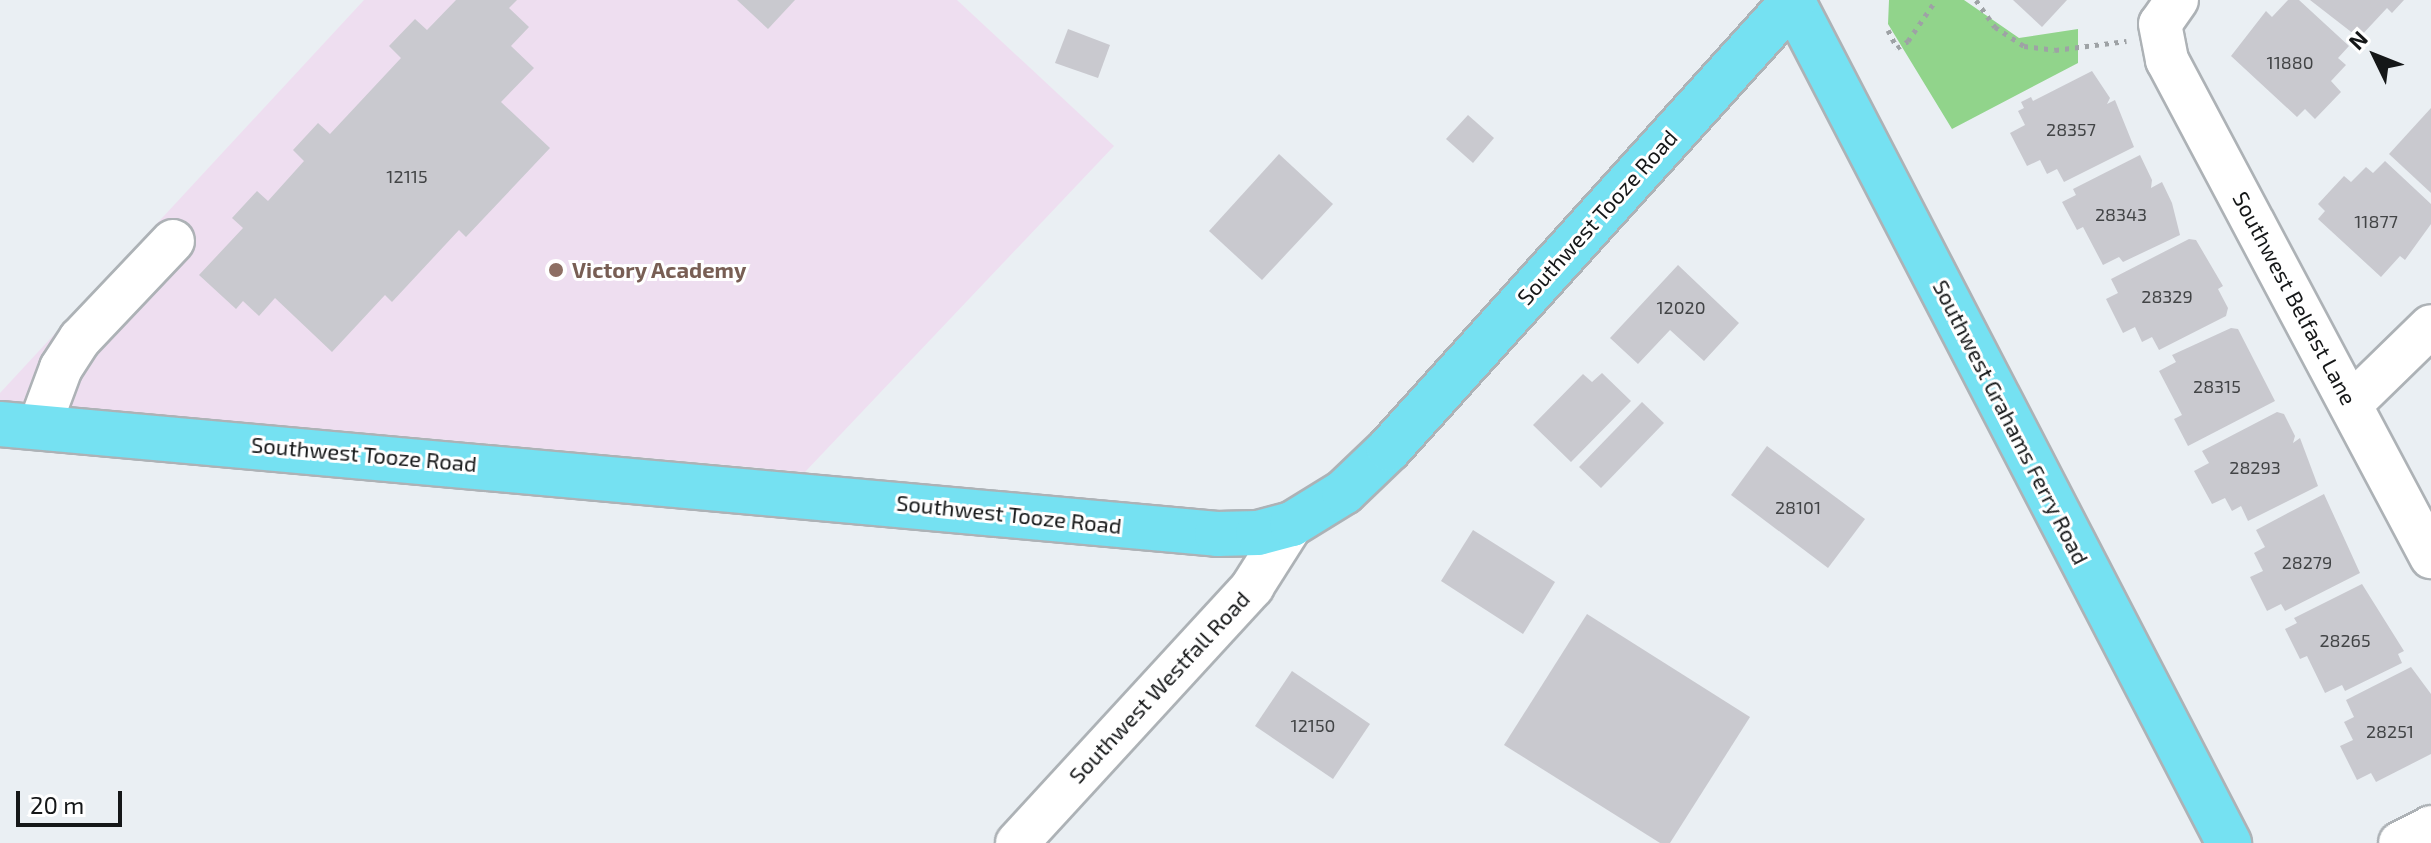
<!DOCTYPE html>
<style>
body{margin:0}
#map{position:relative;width:2431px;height:843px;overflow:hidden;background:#eaeff3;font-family:"Exo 2",sans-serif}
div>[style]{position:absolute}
.education>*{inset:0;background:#eedef0}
.green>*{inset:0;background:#91d48b}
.building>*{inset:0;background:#c9c9cf}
.path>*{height:5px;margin-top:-2.5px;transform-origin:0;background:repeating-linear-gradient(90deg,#9ea2a5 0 4px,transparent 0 10px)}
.roads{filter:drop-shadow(2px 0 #adb2b6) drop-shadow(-2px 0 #adb2b6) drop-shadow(0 2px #adb2b6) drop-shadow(0 -2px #adb2b6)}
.minor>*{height:42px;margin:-21px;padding:0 21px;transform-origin:21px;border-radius:21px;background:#fff}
.major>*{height:44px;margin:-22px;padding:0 22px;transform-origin:22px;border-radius:22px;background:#75e1f2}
.dots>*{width:22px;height:22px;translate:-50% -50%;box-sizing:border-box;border:4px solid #fff;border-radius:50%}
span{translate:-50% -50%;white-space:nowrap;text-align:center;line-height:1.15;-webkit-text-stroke:6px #fff;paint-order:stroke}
.number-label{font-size:18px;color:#424446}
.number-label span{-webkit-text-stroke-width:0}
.street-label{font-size:22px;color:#151718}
.education-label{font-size:22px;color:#785e54;font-weight:700}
.left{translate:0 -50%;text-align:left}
.north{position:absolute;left:2335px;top:16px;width:80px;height:80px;-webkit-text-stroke:6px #fff;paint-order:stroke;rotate:313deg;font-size:22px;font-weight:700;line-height:32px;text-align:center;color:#151718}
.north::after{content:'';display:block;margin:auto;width:28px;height:36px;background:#151718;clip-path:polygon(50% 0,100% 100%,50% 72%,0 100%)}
.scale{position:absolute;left:16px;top:791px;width:106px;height:36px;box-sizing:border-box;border:4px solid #151718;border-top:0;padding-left:10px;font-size:24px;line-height:28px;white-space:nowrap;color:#151718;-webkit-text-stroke:6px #fff;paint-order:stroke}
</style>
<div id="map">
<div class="education">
<i style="clip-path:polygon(364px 0,957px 0,1114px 146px,805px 472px,0 400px,0 393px)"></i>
</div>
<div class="green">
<i style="clip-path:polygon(1889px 0,1964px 0,2019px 38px,2078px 29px,2078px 63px,1952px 129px,1888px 24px)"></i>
</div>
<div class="building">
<i style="clip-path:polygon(456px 0,517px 0,509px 8px,529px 27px,511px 46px,534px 68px,501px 102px,550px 148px,466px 237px,459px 230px,392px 302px,385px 295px,332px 352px,275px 298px,259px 316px,243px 301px,236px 309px,199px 275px,243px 228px,232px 218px,257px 191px,268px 201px,304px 161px,293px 150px,318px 123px,330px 134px,401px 58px,389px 46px,415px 19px,427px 30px)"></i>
<i style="clip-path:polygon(737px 0,795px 0,768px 29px)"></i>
<i style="clip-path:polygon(2013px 0,2067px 0,2042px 27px)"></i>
<i style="clip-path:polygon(2288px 0,2299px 0,2349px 46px,2338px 58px,2346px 65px,2331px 81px,2341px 92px,2315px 119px,2305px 109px,2297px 117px,2231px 56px,2266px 11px,2272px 17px)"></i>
<i style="clip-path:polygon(2310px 0,2404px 0,2392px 13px,2387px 8px,2359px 38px)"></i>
<i style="clip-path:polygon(1068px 29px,1110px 45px,1098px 78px,1055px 63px)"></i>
<i style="clip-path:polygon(2092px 71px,2110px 98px,2107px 104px,2115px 100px,2134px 147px,2064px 182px,2057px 169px,2047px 174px,2040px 160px,2027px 166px,2010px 133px,2025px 125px,2018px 111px,2024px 108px,2021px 102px,2031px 97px,2033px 101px)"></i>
<i style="clip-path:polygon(2431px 108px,2431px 193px,2389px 154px)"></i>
<i style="clip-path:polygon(1468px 115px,1494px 138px,1473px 163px,1446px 139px)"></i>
<i style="clip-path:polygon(1279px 154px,1333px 204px,1262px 280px,1209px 231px)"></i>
<i style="clip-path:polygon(2140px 155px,2152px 180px,2151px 188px,2162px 182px,2172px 203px,2180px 235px,2123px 262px,2119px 257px,2103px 265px,2083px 227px,2077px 230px,2062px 202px,2076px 195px,2073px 189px)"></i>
<i style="clip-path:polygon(2385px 161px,2431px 204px,2431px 224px,2405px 260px,2400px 256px,2381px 277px,2318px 219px,2325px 211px,2318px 204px,2344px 176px,2351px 182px,2366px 167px,2373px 173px)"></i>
<i style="clip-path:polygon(2189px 239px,2196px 240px,2223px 286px,2218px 289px,2228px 308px,2226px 316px,2159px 350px,2152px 337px,2142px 342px,2135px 327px,2123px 333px,2106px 299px,2118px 293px,2111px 279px)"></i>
<i style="clip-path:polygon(1678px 265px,1739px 323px,1704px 361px,1670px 330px,1638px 364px,1610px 338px)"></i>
<i style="clip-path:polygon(2231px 328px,2238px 329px,2275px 401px,2188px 446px,2174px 419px,2182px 415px,2159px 371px,2176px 362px,2172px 355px)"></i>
<i style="clip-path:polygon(1602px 373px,1631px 401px,1571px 462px,1533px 425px,1583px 374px,1592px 382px)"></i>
<i style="clip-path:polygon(1642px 402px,1664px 423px,1601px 488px,1579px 467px)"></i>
<i style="clip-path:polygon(2277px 412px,2284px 414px,2295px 436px,2293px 443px,2300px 438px,2318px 486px,2248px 521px,2241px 506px,2232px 511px,2225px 498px,2212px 504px,2194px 471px,2209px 463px,2202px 451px)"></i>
<i style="clip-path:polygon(1767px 446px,1865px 519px,1828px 568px,1731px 495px)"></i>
<i style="clip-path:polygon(2324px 494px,2360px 573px,2285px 611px,2281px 604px,2267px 611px,2250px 577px,2263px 571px,2254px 553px,2265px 547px,2256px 530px)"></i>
<i style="clip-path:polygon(1473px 530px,1555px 582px,1523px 634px,1441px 581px)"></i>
<i style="clip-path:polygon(2362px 584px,2404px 651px,2398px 654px,2402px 663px,2345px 691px,2342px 685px,2325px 693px,2307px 656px,2300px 659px,2285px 629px,2297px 623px,2294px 618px)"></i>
<i style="clip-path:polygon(1587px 614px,1750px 717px,1670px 843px,1660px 843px,1504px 745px)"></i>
<i style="clip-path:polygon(2411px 667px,2431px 694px,2431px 754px,2376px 782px,2371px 773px,2357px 780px,2340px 746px,2353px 740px,2344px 722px,2354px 717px,2346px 700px)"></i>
<i style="clip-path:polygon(1292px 671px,1370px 724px,1333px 779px,1255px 726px)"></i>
</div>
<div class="path">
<i style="left:1976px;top:0;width:33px;rotate:55deg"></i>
<i style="left:1995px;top:27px;width:35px;rotate:33deg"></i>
<i style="left:2024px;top:46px;width:31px;rotate:7deg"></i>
<i style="left:2055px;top:50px;width:72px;rotate:-7.2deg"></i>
<i style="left:1888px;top:30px;width:20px;rotate:63deg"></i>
<i style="left:1897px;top:48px;width:13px;rotate:-32deg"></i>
<i style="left:1908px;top:41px;width:50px;rotate:-55.7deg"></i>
</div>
<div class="roads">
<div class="minor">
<i style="left:2177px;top:0;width:29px;rotate:125deg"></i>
<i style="left:2160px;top:24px;width:37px;rotate:79deg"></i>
<i style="left:2167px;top:60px;width:563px;rotate:62.02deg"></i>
<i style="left:2352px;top:403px;width:110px;rotate:-44.3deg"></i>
<i style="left:39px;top:427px;width:63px;rotate:-69.6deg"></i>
<i style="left:61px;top:368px;width:35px;rotate:-57deg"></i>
<i style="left:80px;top:339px;width:135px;rotate:-46.5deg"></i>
<i style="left:1017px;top:843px;width:348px;rotate:-47.4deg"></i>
<i style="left:1252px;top:587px;width:75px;rotate:-57.6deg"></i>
<i style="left:2400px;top:843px;width:35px;rotate:-27deg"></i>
</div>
<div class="major">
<i style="left:1792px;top:0;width:950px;rotate:62.6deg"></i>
<i style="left:0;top:424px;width:1222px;rotate:5.16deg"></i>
<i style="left:1217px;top:534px;width:41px;rotate:-1.4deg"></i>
<i style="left:1258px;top:533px;width:35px;rotate:-15deg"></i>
<i style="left:1292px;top:524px;width:61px;rotate:-31.6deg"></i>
<i style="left:1344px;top:492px;width:62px;rotate:-43.7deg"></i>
<i style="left:1389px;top:449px;width:605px;rotate:-47.95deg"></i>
</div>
</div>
<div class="dots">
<i style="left:556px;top:270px;background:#8d6e63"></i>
</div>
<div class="number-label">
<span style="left:2290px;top:62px">11880</span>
<span style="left:2071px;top:129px">28357</span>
<span style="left:407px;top:176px">12115</span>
<span style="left:2121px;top:214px">28343</span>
<span style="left:2376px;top:221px">11877</span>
<span style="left:2167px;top:296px">28329</span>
<span style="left:1681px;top:307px">12020</span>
<span style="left:2217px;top:386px">28315</span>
<span style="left:2255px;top:467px">28293</span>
<span style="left:1798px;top:507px">28101</span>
<span style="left:2307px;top:562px">28279</span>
<span style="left:2345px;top:640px">28265</span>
<span style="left:1313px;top:725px">12150</span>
<span style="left:2390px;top:731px">28251</span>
</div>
<div class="street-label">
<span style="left:1597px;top:217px;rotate:-48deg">Southwest Tooze Road</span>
<span style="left:2295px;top:298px;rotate:62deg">Southwest Belfast Lane</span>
<span style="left:2011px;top:422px;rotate:63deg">Southwest Grahams Ferry Road</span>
<span style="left:364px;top:454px;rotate:5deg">Southwest Tooze Road</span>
<span style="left:1009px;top:514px;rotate:6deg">Southwest Tooze Road</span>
<span style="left:1159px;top:687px;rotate:-47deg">Southwest Westfall Road</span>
</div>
<div class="education-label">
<span class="left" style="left:572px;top:270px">Victory Academy</span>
</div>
<div class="north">N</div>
<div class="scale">20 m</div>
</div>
